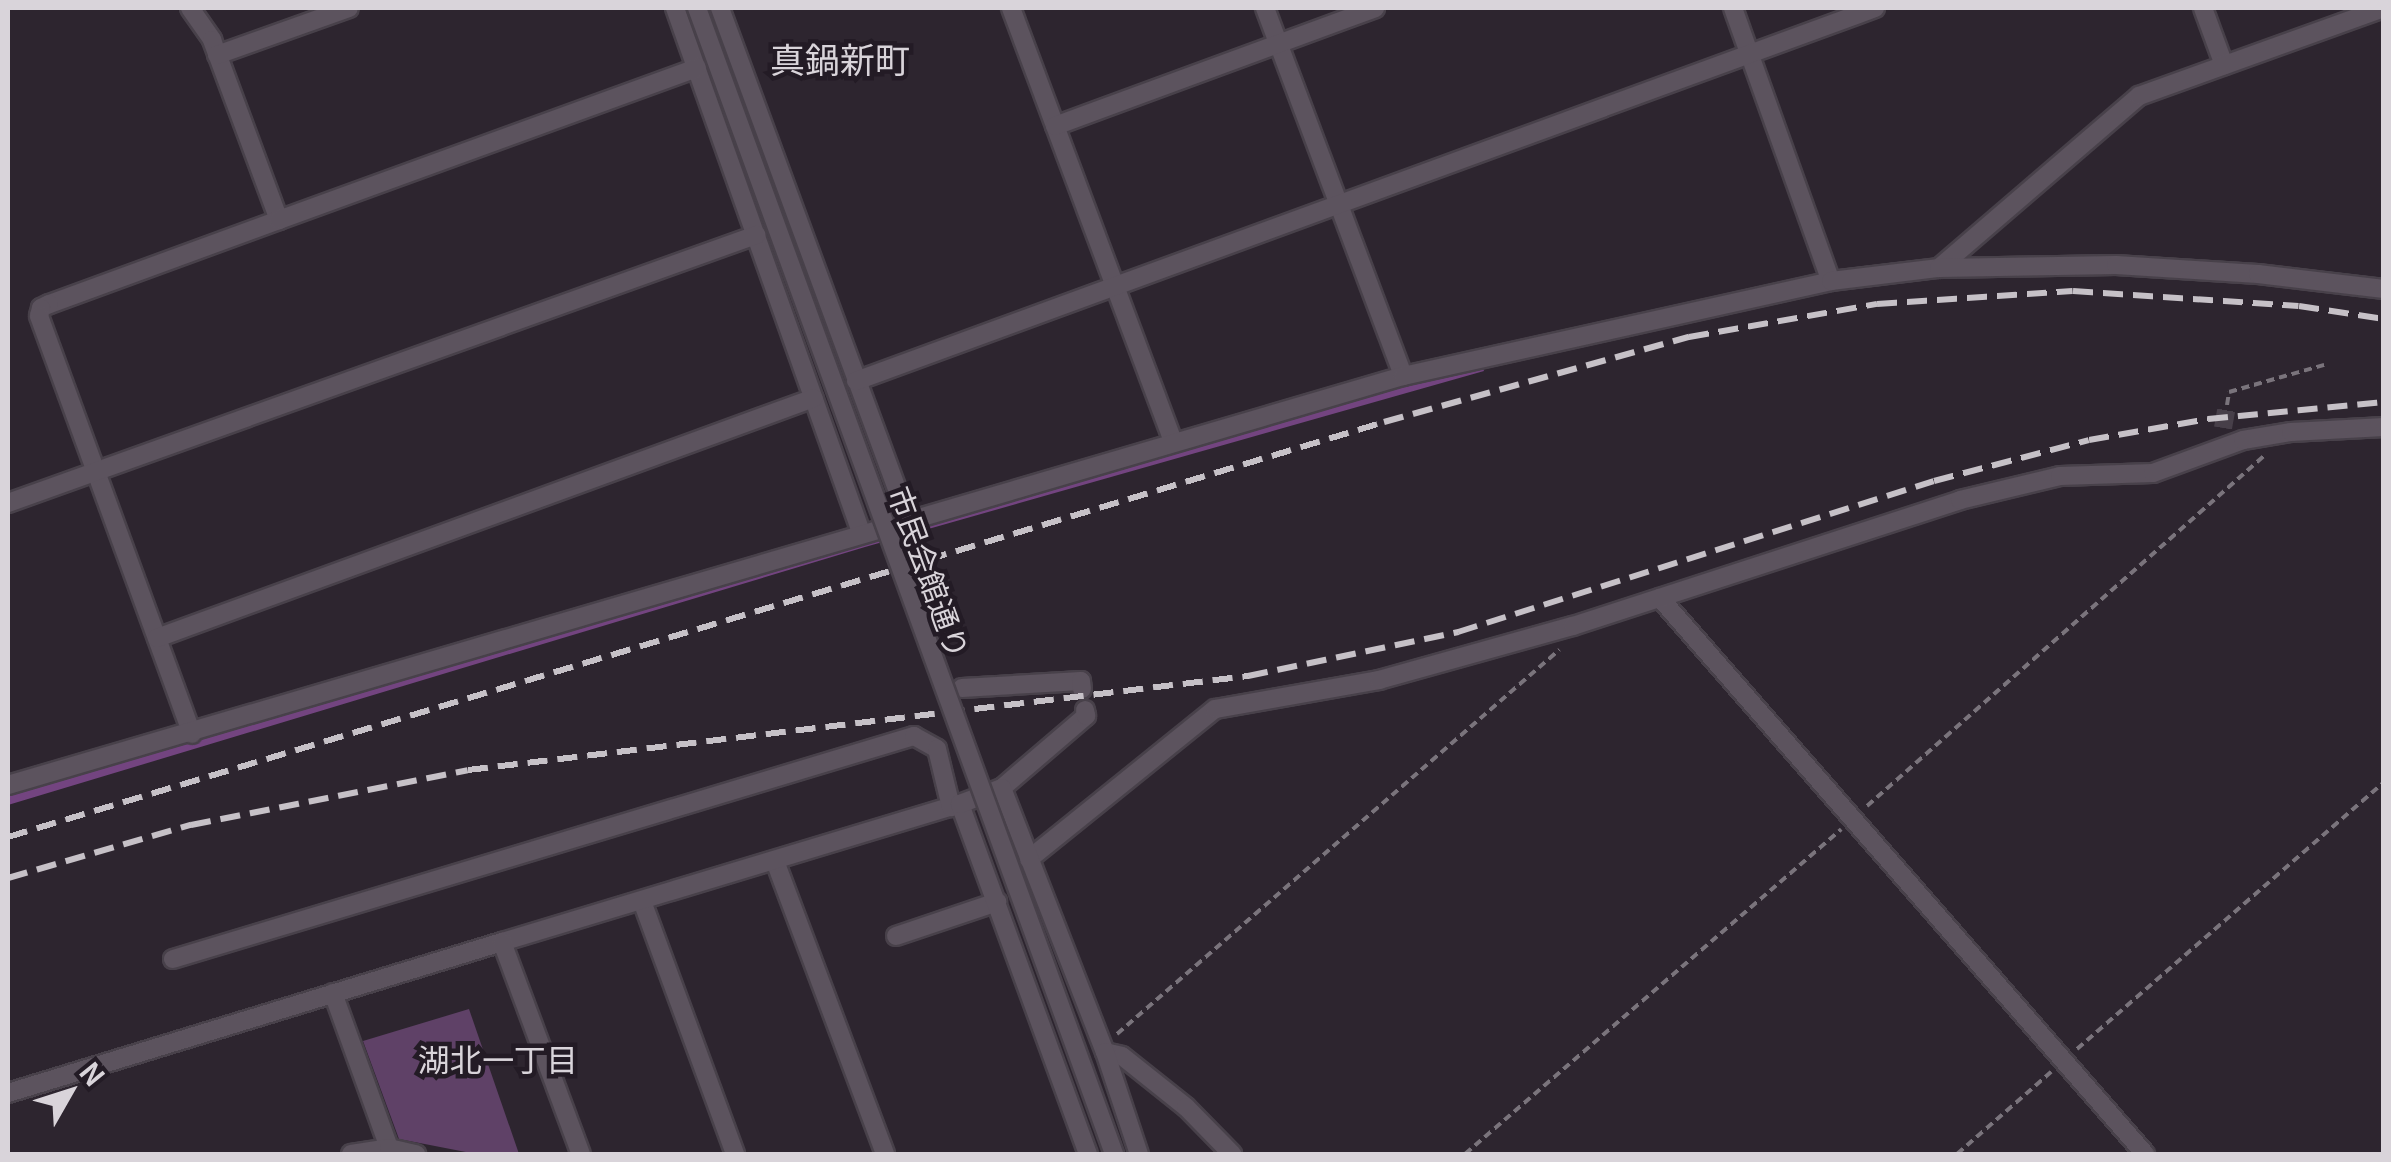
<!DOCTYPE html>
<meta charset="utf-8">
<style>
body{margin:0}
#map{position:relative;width:2391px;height:1162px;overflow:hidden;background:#2d252f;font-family:Georgia,"Noto Sans JP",serif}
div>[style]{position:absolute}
.green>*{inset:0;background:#5f4167}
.water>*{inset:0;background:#734480}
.minor-tunnel>*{height:18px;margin-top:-9px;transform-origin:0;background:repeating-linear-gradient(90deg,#473f49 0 18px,transparent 0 27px)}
.path>*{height:4px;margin-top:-2px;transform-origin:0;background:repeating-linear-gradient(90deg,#7a747c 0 8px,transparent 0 13px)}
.roads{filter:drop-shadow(2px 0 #48414a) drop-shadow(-2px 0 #48414a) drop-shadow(0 2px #48414a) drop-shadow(0 -2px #48414a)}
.minor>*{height:18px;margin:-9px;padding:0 9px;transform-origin:9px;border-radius:9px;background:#5c535e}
.rail>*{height:6px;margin-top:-3px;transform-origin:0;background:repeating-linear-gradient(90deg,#c6c1c7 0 20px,transparent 0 30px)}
.bridges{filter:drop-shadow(2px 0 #48414a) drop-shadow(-2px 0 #48414a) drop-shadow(0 2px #48414a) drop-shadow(0 -2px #48414a)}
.minor-bridge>*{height:18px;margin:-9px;padding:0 9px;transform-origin:9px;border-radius:9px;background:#5c535e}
span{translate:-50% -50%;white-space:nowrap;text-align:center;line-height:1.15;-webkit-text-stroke:9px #231b25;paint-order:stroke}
.street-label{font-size:30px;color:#d9d4da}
.neighbourhood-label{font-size:32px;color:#d9d4da}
.quarter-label{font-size:35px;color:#d9d4da}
.frame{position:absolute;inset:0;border:10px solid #d9d4da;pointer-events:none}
.north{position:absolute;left:20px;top:1042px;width:100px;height:100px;-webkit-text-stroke:8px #231b25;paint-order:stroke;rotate:51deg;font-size:28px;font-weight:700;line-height:40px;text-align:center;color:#d9d4da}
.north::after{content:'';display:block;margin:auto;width:35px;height:45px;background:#d9d4da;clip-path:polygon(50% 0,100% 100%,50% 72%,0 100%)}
</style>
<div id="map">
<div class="green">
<i style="clip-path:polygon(469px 1009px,519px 1154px,476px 1154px,399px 1139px,363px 1041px)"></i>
</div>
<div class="water">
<i style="clip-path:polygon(1481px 362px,1484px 371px,865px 547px,8px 805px,8px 794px,51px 779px)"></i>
</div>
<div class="minor-tunnel">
<i style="left:2223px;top:428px;width:23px;rotate:-80deg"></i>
</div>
<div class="path">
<i style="left:2227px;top:405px;width:13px;rotate:-81deg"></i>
<i style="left:2229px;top:392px;width:99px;rotate:-15.9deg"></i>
<i style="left:1867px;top:806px;width:531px;rotate:-41.41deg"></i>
<i style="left:1117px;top:1034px;width:586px;rotate:-40.98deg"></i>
<i style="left:2077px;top:1049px;width:407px;rotate:-41deg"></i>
<i style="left:1465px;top:1154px;width:497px;rotate:-40.8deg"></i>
<i style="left:1957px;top:1154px;width:125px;rotate:-41.1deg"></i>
</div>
<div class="roads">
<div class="minor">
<i style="left:190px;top:8px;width:39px;rotate:55deg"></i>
<i style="left:212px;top:40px;width:192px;rotate:69.6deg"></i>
<i style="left:279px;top:220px;width:245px;rotate:159.9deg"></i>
<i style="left:49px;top:304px;width:9px;rotate:153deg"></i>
<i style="left:41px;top:308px;width:8px;rotate:104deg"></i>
<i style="left:39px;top:316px;width:445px;rotate:69.9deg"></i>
<i style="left:675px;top:8px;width:556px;rotate:70.46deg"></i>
<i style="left:720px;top:8px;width:544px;rotate:69.8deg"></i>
<i style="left:1011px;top:8px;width:463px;rotate:69.5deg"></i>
<i style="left:1265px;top:8px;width:393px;rotate:69.4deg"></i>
<i style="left:1733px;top:8px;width:290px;rotate:70.3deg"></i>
<i style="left:2203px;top:8px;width:61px;rotate:69.8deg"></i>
<i style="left:217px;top:55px;width:140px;rotate:-19.6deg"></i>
<i style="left:1055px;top:126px;width:341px;rotate:-20.2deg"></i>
<i style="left:279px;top:220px;width:445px;rotate:-20deg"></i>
<i style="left:1939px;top:268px;width:264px;rotate:-40.7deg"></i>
<i style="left:2139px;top:96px;width:259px;rotate:-19.8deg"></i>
<i style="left:856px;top:381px;width:1085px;rotate:-20.1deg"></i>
<i style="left:8px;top:503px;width:795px;rotate:-19.71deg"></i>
<i style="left:1660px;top:598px;width:738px;rotate:48.9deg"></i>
<i style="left:157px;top:638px;width:699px;rotate:-20.07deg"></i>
<i style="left:962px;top:688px;width:119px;rotate:-3.4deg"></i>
<i style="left:1081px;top:681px;width:8px;rotate:83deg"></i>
<i style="left:8px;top:785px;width:1454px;rotate:-16.34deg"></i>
<i style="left:1403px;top:376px;width:438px;rotate:-12.5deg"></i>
<i style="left:1831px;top:281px;width:109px;rotate:-6.9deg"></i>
<i style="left:1939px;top:268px;width:177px;rotate:-1deg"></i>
<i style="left:2116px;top:265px;width:142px;rotate:3.6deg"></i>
<i style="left:2258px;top:274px;width:127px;rotate:6.8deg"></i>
<i style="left:1002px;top:788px;width:111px;rotate:-40.6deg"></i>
<i style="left:1086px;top:716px;width:6px;rotate:-99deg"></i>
<i style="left:1029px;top:859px;width:239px;rotate:-38.9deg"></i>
<i style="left:1215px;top:709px;width:167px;rotate:-10deg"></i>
<i style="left:1379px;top:680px;width:201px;rotate:-15.6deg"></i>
<i style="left:1573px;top:626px;width:407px;rotate:-18deg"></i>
<i style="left:1960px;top:500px;width:103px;rotate:-13.5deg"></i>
<i style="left:2060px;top:476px;width:93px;rotate:-1.8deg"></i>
<i style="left:2153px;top:473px;width:96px;rotate:-20.1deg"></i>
<i style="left:2243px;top:440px;width:49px;rotate:-9.5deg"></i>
<i style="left:2291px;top:432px;width:93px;rotate:-3.1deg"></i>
<i style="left:775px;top:861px;width:313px;rotate:69.4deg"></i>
<i style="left:642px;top:901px;width:270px;rotate:69.8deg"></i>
<i style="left:896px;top:936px;width:107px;rotate:-18.6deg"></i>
<i style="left:502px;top:942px;width:478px;rotate:-16.8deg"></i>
<i style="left:173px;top:959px;width:774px;rotate:-16.75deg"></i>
<i style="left:914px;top:736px;width:26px;rotate:29deg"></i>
<i style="left:937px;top:749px;width:60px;rotate:76.4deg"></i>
<i style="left:333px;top:993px;width:165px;rotate:70.1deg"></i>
<i style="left:1105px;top:1052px;width:17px;rotate:13deg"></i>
<i style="left:1122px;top:1056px;width:82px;rotate:38.6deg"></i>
<i style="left:1186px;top:1107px;width:66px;rotate:45.6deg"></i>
<i style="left:8px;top:1093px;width:517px;rotate:-17deg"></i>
<i style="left:502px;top:942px;width:226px;rotate:69.6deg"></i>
<i style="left:351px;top:1154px;width:38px;rotate:-9deg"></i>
<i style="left:389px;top:1148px;width:28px;rotate:13deg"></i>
<i style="left:1088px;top:1154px;width:373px;rotate:-110.1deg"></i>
<i style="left:960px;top:804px;width:45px;rotate:-20.9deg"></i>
<i style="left:1002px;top:788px;width:283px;rotate:68.7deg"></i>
<i style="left:1105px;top:1052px;width:108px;rotate:71.6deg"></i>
</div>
</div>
<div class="rail">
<i style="left:8px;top:837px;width:1437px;rotate:-16.78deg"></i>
<i style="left:1384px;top:422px;width:317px;rotate:-15.6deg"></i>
<i style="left:1689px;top:337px;width:191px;rotate:-10deg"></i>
<i style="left:1877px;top:304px;width:196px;rotate:-3.8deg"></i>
<i style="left:2073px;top:291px;width:226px;rotate:3.8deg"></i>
<i style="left:2299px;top:306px;width:86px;rotate:8.7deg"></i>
<i style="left:8px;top:878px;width:191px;rotate:-16.2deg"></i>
<i style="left:191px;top:825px;width:282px;rotate:-11.2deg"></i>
<i style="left:468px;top:770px;width:786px;rotate:-6.87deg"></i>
<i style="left:1248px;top:676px;width:215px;rotate:-11.8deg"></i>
<i style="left:1458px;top:632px;width:499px;rotate:-17.6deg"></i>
<i style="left:1934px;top:481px;width:160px;rotate:-14.8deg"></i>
<i style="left:2089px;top:440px;width:121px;rotate:-10deg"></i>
<i style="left:2208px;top:419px;width:177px;rotate:-5.5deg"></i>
</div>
<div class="bridges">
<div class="minor-bridge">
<i style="left:697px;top:8px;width:1220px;rotate:70deg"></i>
</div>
</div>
<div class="street-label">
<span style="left:930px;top:572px;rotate:70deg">市民会館通り</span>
</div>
<div class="neighbourhood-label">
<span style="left:498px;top:1058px">湖北一丁目</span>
</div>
<div class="quarter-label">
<span style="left:840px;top:58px">真鍋新町</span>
</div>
<div class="frame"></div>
<div class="north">N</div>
</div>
